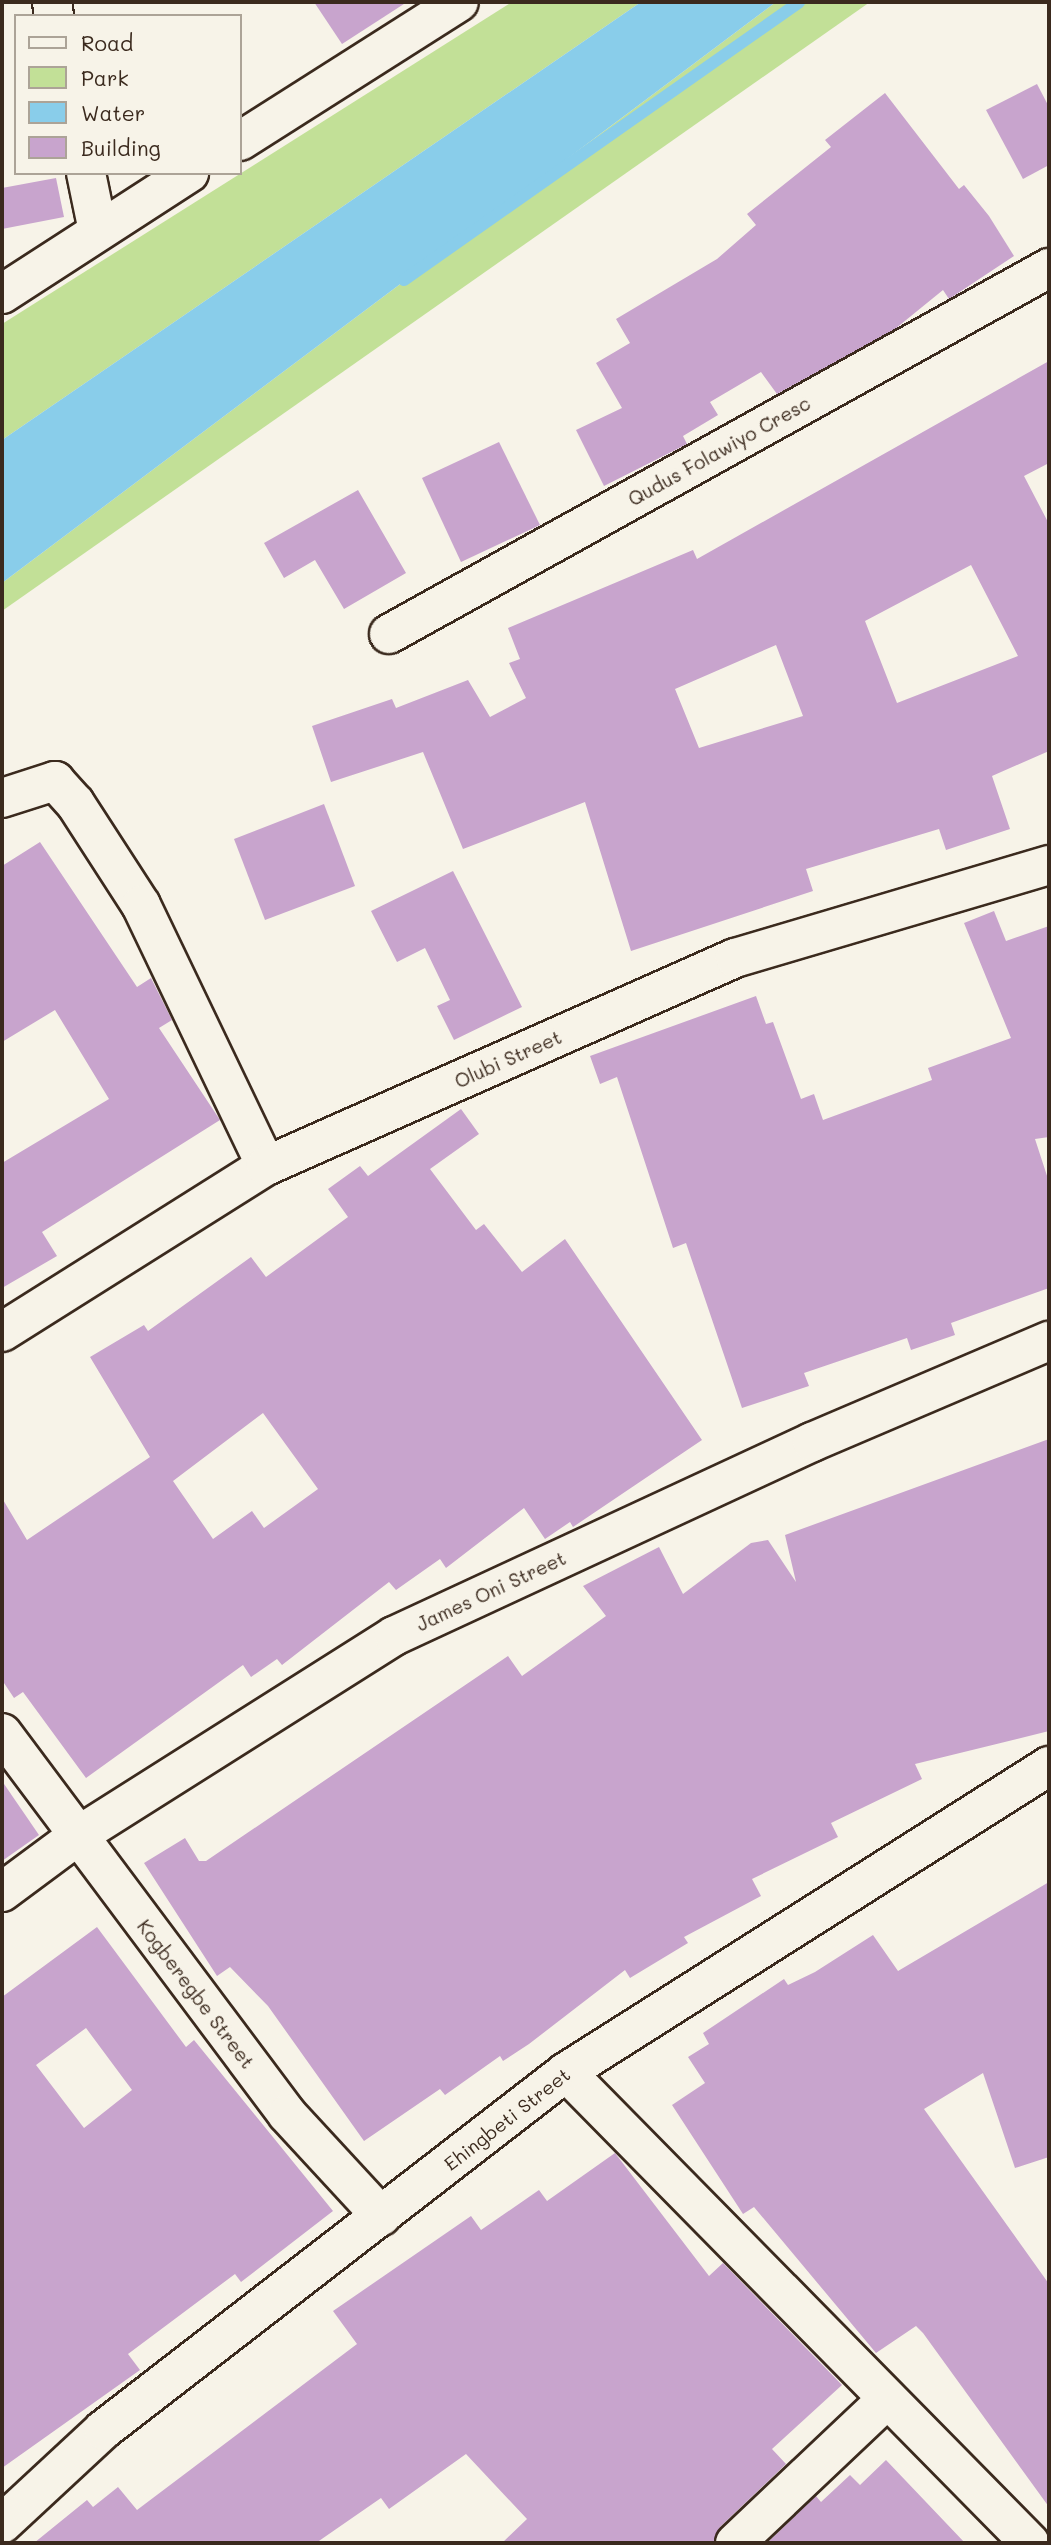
<!DOCTYPE html>
<style>
body{margin:0}
#map{position:relative;width:1051px;height:2545px;overflow:hidden;background:#f7f3e8;font-family:Mali,sans-serif}
div>[style]{position:absolute}
.green>*{inset:0;background:#c2e097}
.water>*{inset:0;background:#89cdea}
.stream>*{height:12px;margin:-6px;padding:0 6px;transform-origin:6px;border-radius:6px;background:#89cdea}
.building>*{inset:0;background:#c8a4cd}
.roads{filter:drop-shadow(2px 0 #3b2a1e) drop-shadow(-2px 0 #3b2a1e) drop-shadow(0 2px #3b2a1e) drop-shadow(0 -2px #3b2a1e)}
.minor>*{height:38px;margin:-19px;padding:0 19px;transform-origin:19px;border-radius:19px;background:#f7f3e8}
span{translate:-50% -50%;white-space:nowrap;text-align:center;line-height:1.15;-webkit-text-stroke:6px #f7f3e8;paint-order:stroke}
.street-label{font-size:19px;color:#3b2a1e}
.frame{position:absolute;inset:0;border:4px solid #3b2a1e;pointer-events:none}
.legend{position:absolute;left:14px;top:14px;width:228px;height:161px;box-sizing:border-box;background:#f7f3e8;border:2px solid #aca397;margin:0;padding:9px 12px;list-style:none;font-size:21px;color:#3b2a1e}
.legend li{display:flex;align-items:center;gap:14px;height:35px}
.legend b{width:35px;border:2px solid #aca397}
</style>
<div id="map">
<div class="green">
<i style="clip-path:polygon(512px 2px,641px 2px,2px 440px,2px 324px)"></i>
<i style="clip-path:polygon(776px 2px,870px 2px,2px 611px,2px 583px)"></i>
</div>
<div class="water">
<i style="clip-path:polygon(641px 2px,776px 2px,2px 583px,2px 440px)"></i>
</div>
<div class="stream">
<i style="left:404px;top:280px;width:483px;rotate:-35.1deg"></i>
</div>
<div class="building">
<i style="clip-path:polygon(314px 2px,407px 2px,342px 44px)"></i>
<i style="clip-path:polygon(1037px 84px,1049px 107px,1049px 165px,1023px 179px,986px 110px)"></i>
<i style="clip-path:polygon(885px 93px,959px 189px,964px 185px,989px 216px,1014px 256px,949px 299px,943px 290px,895px 329px,777px 394px,761px 372px,710px 402px,718px 415px,683px 436px,687px 444px,604px 486px,576px 430px,622px 408px,596px 363px,630px 343px,616px 319px,717px 259px,756px 225px,747px 214px,831px 147px,825px 140px)"></i>
<i style="clip-path:polygon(56px 178px,64px 217px,2px 229px,2px 188px)"></i>
<i style="clip-path:polygon(evenodd,1049px 361px,1049px 463px,1024px 476px,1049px 524px,1049px 751px,992px 776px,1010px 829px,946px 850px,939px 829px,806px 869px,813px 891px,631px 951px,585px 802px,463px 849px,423px 752px,331px 782px,312px 726px,392px 699px,396px 708px,468px 680px,490px 717px,526px 698px,509px 663px,520px 659px,508px 628px,693px 550px,697px 559px,1049px 361px,971px 565px,1018px 656px,897px 703px,865px 621px,971px 565px,1049px 361px,776px 645px,803px 716px,699px 748px,675px 689px,776px 645px)"></i>
<i style="clip-path:polygon(499px 442px,540px 525px,461px 562px,422px 478px)"></i>
<i style="clip-path:polygon(358px 490px,406px 573px,344px 609px,315px 560px,284px 578px,264px 543px)"></i>
<i style="clip-path:polygon(324px 804px,355px 886px,265px 920px,234px 839px)"></i>
<i style="clip-path:polygon(40px 842px,137px 987px,151px 978px,172px 1020px,159px 1028px,220px 1120px,42px 1232px,57px 1256px,2px 1288px,2px 1163px,109px 1099px,55px 1010px,2px 1042px,2px 866px)"></i>
<i style="clip-path:polygon(453px 871px,522px 1007px,454px 1040px,437px 1006px,450px 1000px,425px 948px,397px 962px,371px 911px)"></i>
<i style="clip-path:polygon(994px 911px,1006px 941px,1049px 926px,1049px 1137px,1035px 1139px,1049px 1182px,1049px 1288px,951px 1323px,955px 1335px,911px 1350px,907px 1338px,804px 1373px,809px 1386px,742px 1408px,686px 1243px,673px 1248px,617px 1077px,600px 1084px,590px 1056px,756px 996px,766px 1024px,773px 1022px,801px 1099px,814px 1094px,823px 1120px,932px 1080px,928px 1068px,1011px 1038px,964px 923px)"></i>
<i style="clip-path:polygon(evenodd,461px 1109px,479px 1134px,430px 1169px,476px 1230px,484px 1224px,522px 1272px,565px 1239px,702px 1440px,573px 1527px,570px 1522px,545px 1539px,524px 1508px,446px 1568px,440px 1559px,396px 1590px,389px 1582px,282px 1665px,277px 1659px,251px 1677px,243px 1665px,86px 1778px,23px 1692px,14px 1698px,2px 1680px,2px 1498px,27px 1540px,150px 1457px,90px 1357px,144px 1325px,148px 1331px,251px 1257px,266px 1277px,348px 1217px,328px 1189px,360px 1166px,368px 1176px,461px 1109px,263px 1413px,318px 1489px,264px 1528px,252px 1511px,213px 1539px,173px 1481px,263px 1413px)"></i>
<i style="clip-path:polygon(1049px 1439px,1049px 1731px,915px 1764px,922px 1779px,831px 1823px,838px 1837px,752px 1879px,761px 1896px,684px 1937px,688px 1943px,630px 1978px,625px 1970px,529px 2044px,503px 2061px,500px 2056px,445px 2095px,440px 2089px,364px 2141px,268px 2006px,230px 1967px,217px 1976px,144px 1863px,185px 1838px,199px 1861px,206px 1861px,508px 1656px,522px 1676px,606px 1616px,583px 1586px,659px 1547px,683px 1594px,751px 1543px,768px 1540px,796px 1582px,785px 1535px)"></i>
<i style="clip-path:polygon(2px 1781px,39px 1835px,2px 1861px)"></i>
<i style="clip-path:polygon(1049px 1882px,1049px 2157px,1015px 2168px,983px 2073px,924px 2109px,1049px 2284px,1049px 2507px,923px 2333px,916px 2326px,876px 2353px,754px 2207px,743px 2214px,672px 2105px,705px 2083px,688px 2057px,709px 2044px,703px 2033px,784px 1979px,788px 1985px,815px 1972px,873px 1935px,898px 1971px)"></i>
<i style="clip-path:polygon(evenodd,97px 1927px,186px 2047px,194px 2040px,333px 2211px,241px 2282px,235px 2274px,128px 2354px,140px 2370px,2px 2468px,2px 1997px,97px 1927px,86px 2028px,132px 2090px,84px 2128px,36px 2065px,86px 2028px)"></i>
<i style="clip-path:polygon(615px 2153px,709px 2276px,723px 2263px,842px 2385px,772px 2449px,786px 2464px,720px 2527px,714px 2543px,502px 2543px,527px 2519px,466px 2454px,389px 2509px,381px 2498px,316px 2543px,34px 2543px,87px 2500px,93px 2507px,118px 2487px,137px 2510px,357px 2344px,333px 2311px,471px 2216px,481px 2230px,539px 2190px,547px 2201px)"></i>
<i style="clip-path:polygon(886px 2460px,965px 2543px,767px 2543px,816px 2496px,821px 2502px,850px 2475px,860px 2485px)"></i>
</div>
<div class="roads">
<div class="minor">
<i style="left:52px;top:2px;width:14px;rotate:82deg"></i>
<i style="left:240px;top:141px;width:259px;rotate:-32.4deg"></i>
<i style="left:86px;top:173px;width:59px;rotate:78.3deg"></i>
<i style="left:2px;top:294px;width:223px;rotate:-32.9deg"></i>
<i style="left:389px;top:634px;width:755px;rotate:-29.01deg"></i>
<i style="left:2px;top:798px;width:56px;rotate:-17.8deg"></i>
<i style="left:55px;top:781px;width:30px;rotate:48deg"></i>
<i style="left:75px;top:803px;width:121px;rotate:57.1deg"></i>
<i style="left:141px;top:905px;width:289px;rotate:64.4deg"></i>
<i style="left:2px;top:1332px;width:312px;rotate:-32.2deg"></i>
<i style="left:266px;top:1166px;width:513px;rotate:-23.92deg"></i>
<i style="left:735px;top:958px;width:327px;rotate:-16.5deg"></i>
<i style="left:2px;top:1733px;width:476px;rotate:53.2deg"></i>
<i style="left:287px;top:2114px;width:139px;rotate:47.3deg"></i>
<i style="left:2px;top:1892px;width:92px;rotate:-36.6deg"></i>
<i style="left:76px;top:1837px;width:376px;rotate:-32.3deg"></i>
<i style="left:394px;top:1636px;width:461px;rotate:-24.9deg"></i>
<i style="left:812px;top:1442px;width:258px;rotate:-23.1deg"></i>
<i style="left:566px;top:2072px;width:661px;rotate:45.43deg"></i>
<i style="left:2px;top:2524px;width:138px;rotate:-42.9deg"></i>
<i style="left:103px;top:2430px;width:585px;rotate:-37.71deg"></i>
<i style="left:566px;top:2072px;width:572px;rotate:-32.36deg"></i>
<i style="left:735px;top:2543px;width:207px;rotate:-43.4deg"></i>
</div>
</div>
<div class="street-label">
<span style="left:719px;top:451px;rotate:-29deg">Qudus Folawiyo Cresc</span>
<span style="left:508px;top:1059px;rotate:-24deg">Olubi Street</span>
<span style="left:491px;top:1591px;rotate:-25deg">James Oni Street</span>
<span style="left:196px;top:1994px;rotate:53deg">Kogberegbe Street</span>
<span style="left:507px;top:2119px;rotate:-38deg">Ehingbeti Street</span>
</div>
<div class="frame"></div>
<ul class="legend">
<li><b style="height:9px;background:#f7f3e8"></b>Road</li>
<li><b style="height:19px;background:#c2e097"></b>Park</li>
<li><b style="height:19px;background:#89cdea"></b>Water</li>
<li><b style="height:19px;background:#c8a4cd"></b>Building</li>
</ul>
</div>
